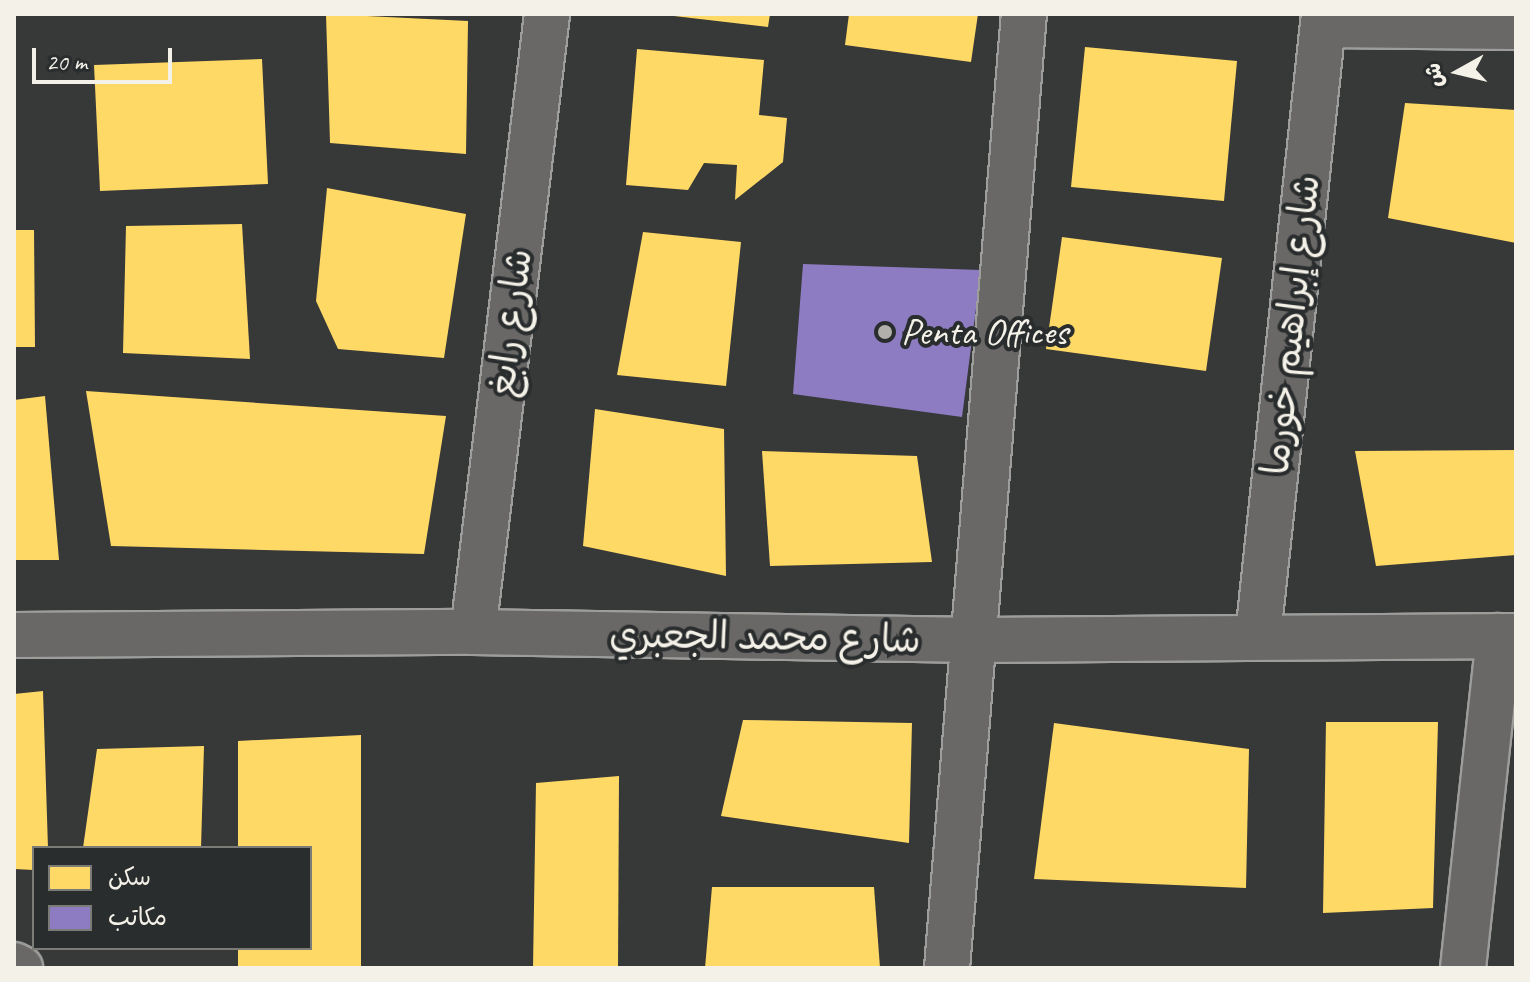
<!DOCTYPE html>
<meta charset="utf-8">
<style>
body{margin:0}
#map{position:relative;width:1530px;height:982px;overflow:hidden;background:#373838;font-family:Caveat,"Playpen Sans Arabic",sans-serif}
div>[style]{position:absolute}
.homes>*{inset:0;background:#ffd966}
.offices>*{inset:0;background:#8e7cc3}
.roads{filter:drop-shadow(2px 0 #9d9d9b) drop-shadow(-2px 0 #9d9d9b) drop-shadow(0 2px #9d9d9b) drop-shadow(0 -2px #9d9d9b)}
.minor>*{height:44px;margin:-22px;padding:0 22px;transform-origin:22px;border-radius:22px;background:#696866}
.dots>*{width:22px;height:22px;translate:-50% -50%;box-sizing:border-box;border:4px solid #2a2d2e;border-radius:50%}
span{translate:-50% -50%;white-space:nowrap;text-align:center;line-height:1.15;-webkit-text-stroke:8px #2a2d2e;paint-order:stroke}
.street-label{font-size:38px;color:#f4f1e8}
.poi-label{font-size:38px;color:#f4f1e8}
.left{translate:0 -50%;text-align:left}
.frame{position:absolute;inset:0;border:16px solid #f4f1e8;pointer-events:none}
.legend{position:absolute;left:32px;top:846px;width:280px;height:104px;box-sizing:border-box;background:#2a2d2e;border:2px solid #7b7b78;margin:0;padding:10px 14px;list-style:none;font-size:24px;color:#f4f1e8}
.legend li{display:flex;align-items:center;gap:16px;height:40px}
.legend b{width:40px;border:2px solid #7b7b78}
.north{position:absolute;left:1418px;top:32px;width:80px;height:80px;-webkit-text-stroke:6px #2a2d2e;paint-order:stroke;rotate:262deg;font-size:22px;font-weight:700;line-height:32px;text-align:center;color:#f4f1e8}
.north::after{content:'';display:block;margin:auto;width:28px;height:36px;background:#f4f1e8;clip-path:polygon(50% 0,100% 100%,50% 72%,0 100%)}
.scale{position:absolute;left:32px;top:48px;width:140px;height:36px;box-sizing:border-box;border:4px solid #f4f1e8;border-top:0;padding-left:10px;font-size:24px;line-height:28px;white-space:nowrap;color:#f4f1e8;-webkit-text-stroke:6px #2a2d2e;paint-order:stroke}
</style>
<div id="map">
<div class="homes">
<i style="clip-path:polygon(326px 14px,468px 21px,466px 154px,330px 143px)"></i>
<i style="clip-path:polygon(657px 14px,770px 14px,768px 27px)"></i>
<i style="clip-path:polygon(849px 14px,978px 14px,971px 62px,845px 45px)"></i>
<i style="clip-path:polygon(1085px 47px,1237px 61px,1224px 201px,1071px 187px)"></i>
<i style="clip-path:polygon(637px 49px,764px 60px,759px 115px,787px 118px,783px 162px,735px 200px,737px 165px,704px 163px,688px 190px,626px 185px)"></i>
<i style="clip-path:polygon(262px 59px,268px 184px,100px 191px,94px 65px)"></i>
<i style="clip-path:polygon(1405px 103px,1516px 110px,1516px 243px,1388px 218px)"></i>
<i style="clip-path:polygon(327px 188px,466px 214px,444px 358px,338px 349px,316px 301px)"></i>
<i style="clip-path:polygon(242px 224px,250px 359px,123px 353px,126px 226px)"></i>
<i style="clip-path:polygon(14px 230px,34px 230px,35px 347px,14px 347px)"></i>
<i style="clip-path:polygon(643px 232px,741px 242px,726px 386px,617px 375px)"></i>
<i style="clip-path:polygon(1062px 237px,1222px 258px,1206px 371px,1046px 349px)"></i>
<i style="clip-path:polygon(86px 391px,446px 416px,424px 554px,111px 546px)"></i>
<i style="clip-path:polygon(45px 396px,59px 560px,14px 560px,14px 400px)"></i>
<i style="clip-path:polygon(595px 409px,724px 429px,726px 576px,583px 546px)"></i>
<i style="clip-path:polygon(1516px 450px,1516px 555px,1376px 566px,1355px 451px)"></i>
<i style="clip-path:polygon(762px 451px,917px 456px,932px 562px,770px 566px)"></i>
<i style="clip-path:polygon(43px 691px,48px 848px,34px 848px,34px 870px,14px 869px,14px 694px)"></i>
<i style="clip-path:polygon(743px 720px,912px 723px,909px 843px,721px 816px)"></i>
<i style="clip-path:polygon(1326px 722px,1438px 722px,1433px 908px,1323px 913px)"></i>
<i style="clip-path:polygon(1054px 723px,1249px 749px,1246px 888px,1034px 879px)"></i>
<i style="clip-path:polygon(361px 735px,361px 968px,238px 968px,238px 948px,310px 948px,310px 848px,238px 848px,238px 741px)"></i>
<i style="clip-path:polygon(204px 746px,201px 848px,83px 848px,97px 749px)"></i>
<i style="clip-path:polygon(619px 776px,618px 968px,533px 968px,536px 783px)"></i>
<i style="clip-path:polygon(712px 887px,874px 887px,880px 968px,705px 968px)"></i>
</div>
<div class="offices">
<i style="clip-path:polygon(803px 264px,981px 270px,962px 417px,793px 394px)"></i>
</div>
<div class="roads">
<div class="minor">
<i style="left:1323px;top:25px;width:193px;rotate:0.6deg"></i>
<i style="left:473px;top:632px;width:622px;rotate:-83.17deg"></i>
<i style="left:14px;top:635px;width:459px;rotate:-0.4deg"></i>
<i style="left:473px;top:632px;width:504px;rotate:0.91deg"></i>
<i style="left:977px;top:640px;width:539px;rotate:-0.43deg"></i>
<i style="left:1258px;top:636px;width:625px;rotate:-83.94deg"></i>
<i style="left:14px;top:965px;width:7px;rotate:27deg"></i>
<i style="left:947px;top:968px;width:957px;rotate:-85.39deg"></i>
<i style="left:1463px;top:968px;width:334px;rotate:-83.8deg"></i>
</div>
</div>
<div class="dots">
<i style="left:885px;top:332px;background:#b2b0aa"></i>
</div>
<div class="street-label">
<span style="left:510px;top:323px;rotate:-83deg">شارع رابغ</span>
<span style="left:1291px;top:325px;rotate:-84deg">شارع إبراهيم خورما</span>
<span style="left:765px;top:637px;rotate:1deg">شارع محمد الجعبري</span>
</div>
<div class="poi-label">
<span class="left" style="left:901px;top:332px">Penta Offices</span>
</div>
<div class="frame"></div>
<ul class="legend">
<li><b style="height:22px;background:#ffd966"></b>سكن</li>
<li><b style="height:22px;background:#8e7cc3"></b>مكاتب</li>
</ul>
<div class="north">ش</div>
<div class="scale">20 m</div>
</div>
